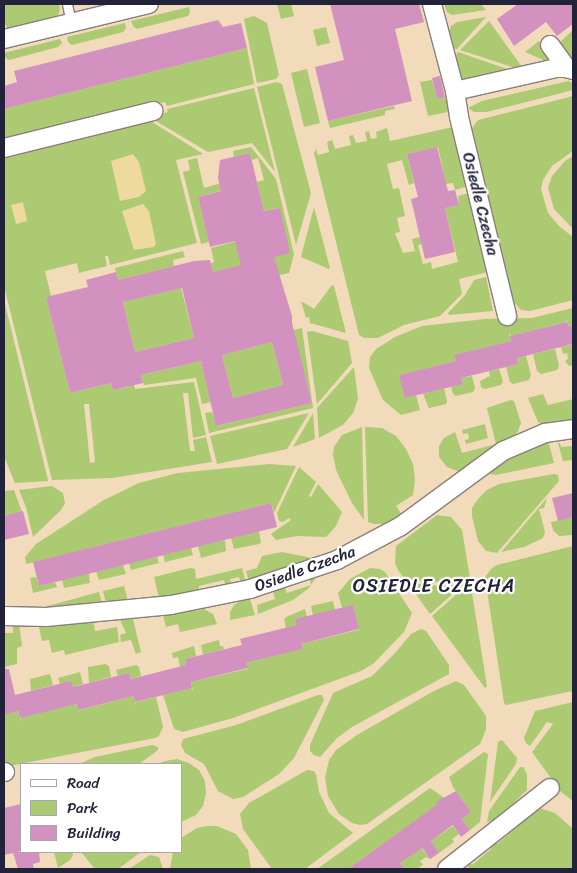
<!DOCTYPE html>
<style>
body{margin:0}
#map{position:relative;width:577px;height:873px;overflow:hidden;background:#f1dbba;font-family:Sriracha,sans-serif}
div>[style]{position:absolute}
.green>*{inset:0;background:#abca72}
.sand>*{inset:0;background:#eeda9e}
.building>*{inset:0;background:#d291bf}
.roads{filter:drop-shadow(1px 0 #8a7e7a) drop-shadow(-1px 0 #8a7e7a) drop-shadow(0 1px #8a7e7a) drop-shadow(0 -1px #8a7e7a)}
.service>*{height:9px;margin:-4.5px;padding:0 4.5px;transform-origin:4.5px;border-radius:4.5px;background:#fff}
.minor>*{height:18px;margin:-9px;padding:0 9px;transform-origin:9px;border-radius:9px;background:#fff}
span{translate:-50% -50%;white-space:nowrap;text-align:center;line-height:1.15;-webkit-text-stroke:4.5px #fff;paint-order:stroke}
.street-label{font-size:16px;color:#22223b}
.quarter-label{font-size:19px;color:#22223b;letter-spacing:1px}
.frame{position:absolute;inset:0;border:5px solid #22223b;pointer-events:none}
.legend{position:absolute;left:20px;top:763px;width:162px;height:90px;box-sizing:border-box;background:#fff;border:1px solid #a7a7b1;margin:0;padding:6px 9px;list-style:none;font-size:15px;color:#22223b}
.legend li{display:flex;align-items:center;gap:10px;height:25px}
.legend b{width:25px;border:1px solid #a7a7b1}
</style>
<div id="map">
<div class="green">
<i style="clip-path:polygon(4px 4px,59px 4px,60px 9px,57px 18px,8px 32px,6px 25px,4px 25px)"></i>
<i style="clip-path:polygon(277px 4px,291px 4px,294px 16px,281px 19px)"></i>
<i style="clip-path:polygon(444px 4px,481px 4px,486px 10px,452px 15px,447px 12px)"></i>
<i style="clip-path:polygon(189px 7px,190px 12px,188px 16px,137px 29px,133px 26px,131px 21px)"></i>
<i style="clip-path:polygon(254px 16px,267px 23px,279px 75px,276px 79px,257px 83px,244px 19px)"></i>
<i style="clip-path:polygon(486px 17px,457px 49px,453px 48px,449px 31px,451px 26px,457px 22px)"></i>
<i style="clip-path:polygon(489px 21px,525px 71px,460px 50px)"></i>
<i style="clip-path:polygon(125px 23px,126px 28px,123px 32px,72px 45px,68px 42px,67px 37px)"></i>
<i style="clip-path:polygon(326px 27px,330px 43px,317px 46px,313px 30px)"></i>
<i style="clip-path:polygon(573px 30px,573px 60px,560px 42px)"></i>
<i style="clip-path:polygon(60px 39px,62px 43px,58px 47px,9px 60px,4px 57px,4px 53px)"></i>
<i style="clip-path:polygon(539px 41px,549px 55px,548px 62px,525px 52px)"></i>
<i style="clip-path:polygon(247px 48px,254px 84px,167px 106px,165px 102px,4px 142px,4px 109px)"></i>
<i style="clip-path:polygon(458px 52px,519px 73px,467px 83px,460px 80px,455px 57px)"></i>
<i style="clip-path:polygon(307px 69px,320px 123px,304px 127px,291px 73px)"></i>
<i style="clip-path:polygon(432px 80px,437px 99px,450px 96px,453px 111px,428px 116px,420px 82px)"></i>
<i style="clip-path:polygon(569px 81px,573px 84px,573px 90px,487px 112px,474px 112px,468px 108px,482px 101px)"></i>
<i style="clip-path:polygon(277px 82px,282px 84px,311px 193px,296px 245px,257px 87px)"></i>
<i style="clip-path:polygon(254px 88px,275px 172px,252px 143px,208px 152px,149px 117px,168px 112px,167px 109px)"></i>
<i style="clip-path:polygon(573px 96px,573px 151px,552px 166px,543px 180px,541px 189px,548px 213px,559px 226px,573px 237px,573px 300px,530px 311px,521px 310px,512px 300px,472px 128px,478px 120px)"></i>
<i style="clip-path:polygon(394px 106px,395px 109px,385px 111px,385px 115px,330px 128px,328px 121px)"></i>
<i style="clip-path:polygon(evenodd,146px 118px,203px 154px,176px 160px,197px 243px,110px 265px,108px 256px,105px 256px,107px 266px,79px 273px,77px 263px,45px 271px,51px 296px,46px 297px,70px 393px,111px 383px,113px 390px,128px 387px,132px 377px,135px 389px,194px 382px,206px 435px,193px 438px,188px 393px,183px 393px,190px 451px,195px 451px,193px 440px,206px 437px,212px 462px,112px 478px,52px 480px,4px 286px,4px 153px,146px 118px,84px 404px,89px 404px,95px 462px,90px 463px,84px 404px)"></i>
<i style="clip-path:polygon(453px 127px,468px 186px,455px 190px,453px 183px,446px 184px,438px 147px,407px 154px,414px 183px,409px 185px,402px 160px,387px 164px,393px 189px,399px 188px,405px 216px,397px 218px,400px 232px,395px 233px,403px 253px,415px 251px,412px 239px,420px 237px,422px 244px,418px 245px,423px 264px,431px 262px,432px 269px,458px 262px,445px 208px,459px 204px,458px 196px,469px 193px,488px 272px,459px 279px,462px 294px,440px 316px,404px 325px,378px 338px,364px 338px,359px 335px,314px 153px,316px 149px,318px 155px,329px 152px,327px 142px,332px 140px,335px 149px,351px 145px,349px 136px,353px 135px,356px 143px,367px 141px,365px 132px,369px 131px,371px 139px,377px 138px,376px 132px,387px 128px,390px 141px)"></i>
<i style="clip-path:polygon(251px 147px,276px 179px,294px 254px,289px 273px,267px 278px,283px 222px,279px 208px,264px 211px,257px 182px,264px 180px,258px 158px,252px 160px,250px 153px,234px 157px,233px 151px)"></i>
<i style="clip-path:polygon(573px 156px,573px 229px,554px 209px,548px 188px,552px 176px,565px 161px)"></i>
<i style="clip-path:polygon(197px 158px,204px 188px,225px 182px,227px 189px,198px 197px,209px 242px,201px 244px,183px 172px,190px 170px,188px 160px)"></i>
<i style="clip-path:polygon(314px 207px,330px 268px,329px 269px,301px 257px)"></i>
<i style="clip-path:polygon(240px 240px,246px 264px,213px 272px,211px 263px,214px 262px,211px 248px)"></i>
<i style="clip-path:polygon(183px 251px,185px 257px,173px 260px,174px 266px,118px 280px,115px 268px)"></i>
<i style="clip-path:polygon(486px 277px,493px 311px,449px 315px,448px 313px,465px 295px,474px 280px)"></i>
<i style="clip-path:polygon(332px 285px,334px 286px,346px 333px,310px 323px,309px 317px,306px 318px,301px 301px,314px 309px)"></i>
<i style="clip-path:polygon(181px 288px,194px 338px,135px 352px,123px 302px)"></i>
<i style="clip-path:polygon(4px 300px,48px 480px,48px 481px,15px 483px,4px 456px)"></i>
<i style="clip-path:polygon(573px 308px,573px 326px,569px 327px,566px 319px,566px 322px,511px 336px,509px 332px,511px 341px,455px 355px,454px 352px,456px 361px,400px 375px,399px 372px,405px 398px,416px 395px,420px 410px,401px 415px,383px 400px,369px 368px,370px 357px,376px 349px,395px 337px,422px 326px,485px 319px,532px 318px)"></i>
<i style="clip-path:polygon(302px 328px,313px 408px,209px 433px,205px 413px,212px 412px,217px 426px,312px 403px,293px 330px)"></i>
<i style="clip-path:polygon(312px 331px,348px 341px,352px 363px,317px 404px,307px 332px)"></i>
<i style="clip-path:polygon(272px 342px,283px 385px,233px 398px,222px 355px)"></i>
<i style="clip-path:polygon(572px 345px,573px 365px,569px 366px,565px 361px,568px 359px,567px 353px,563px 354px,561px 347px)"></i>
<i style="clip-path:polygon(555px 349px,559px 366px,557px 370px,541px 374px,537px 371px,533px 354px)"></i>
<i style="clip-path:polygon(526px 356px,531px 375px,529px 380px,513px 384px,510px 382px,506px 367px,518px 364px,517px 358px)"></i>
<i style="clip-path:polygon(201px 361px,211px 402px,202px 404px,196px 378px,144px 385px,141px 375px)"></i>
<i style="clip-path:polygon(354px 367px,358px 399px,353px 413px,343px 425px,319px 438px,317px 408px)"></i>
<i style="clip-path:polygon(499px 369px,503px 381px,501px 385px,485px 389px,481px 387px,480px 381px,490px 376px,489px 371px)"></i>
<i style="clip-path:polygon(472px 376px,475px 388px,473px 392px,456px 396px,453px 394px,451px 387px,463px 383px,461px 378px)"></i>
<i style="clip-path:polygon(444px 388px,447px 401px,446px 404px,429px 408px,423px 394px)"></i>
<i style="clip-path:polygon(543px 394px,548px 405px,573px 399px,573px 420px,543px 425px,538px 422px,528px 398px)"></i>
<i style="clip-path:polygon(511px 400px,514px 401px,521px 423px,517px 433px,460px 472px,447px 467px,439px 457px,439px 446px,444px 438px,455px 432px,462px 453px,496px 444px,487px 408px)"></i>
<i style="clip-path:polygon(309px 413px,287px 449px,217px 464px,210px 436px)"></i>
<i style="clip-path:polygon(313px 413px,315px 439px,293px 447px)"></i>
<i style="clip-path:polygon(485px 424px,488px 438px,466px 444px,465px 440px,469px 439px,468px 433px,463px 434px,462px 430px)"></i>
<i style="clip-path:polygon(362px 427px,364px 520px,352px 503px,336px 470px,333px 454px,334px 447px,342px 435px)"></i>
<i style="clip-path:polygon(365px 427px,382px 428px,396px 436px,406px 449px,413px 464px,415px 480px,413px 495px,396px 506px,403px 516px,388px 524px,374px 524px,368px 522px)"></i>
<i style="clip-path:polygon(548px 440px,554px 463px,496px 475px,484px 473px,506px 456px)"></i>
<i style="clip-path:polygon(558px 443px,560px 443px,561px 447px,573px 446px,573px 460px,563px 461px)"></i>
<i style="clip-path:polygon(269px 464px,296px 466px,274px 513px,271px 503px,26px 564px,25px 557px,36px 544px,104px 500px,139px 483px,178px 473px)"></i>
<i style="clip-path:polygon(299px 467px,316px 482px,309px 496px,311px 497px,318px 484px,342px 512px,336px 526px,326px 537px,297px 536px,276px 540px,271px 534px,291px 520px,289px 518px,283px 522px,279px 521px,277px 513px)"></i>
<i style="clip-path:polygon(554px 474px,558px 475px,559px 481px,497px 553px,486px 551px,478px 541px,472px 516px,472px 508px,478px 499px,487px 490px,499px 484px)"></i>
<i style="clip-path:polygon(52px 486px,63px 493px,65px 503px,61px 510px,33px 537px,26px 507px,19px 490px)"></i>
<i style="clip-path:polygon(14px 490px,22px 512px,4px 516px,4px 491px)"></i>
<i style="clip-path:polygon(547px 498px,544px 508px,539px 509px,545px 532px,543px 538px,524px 547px,501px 552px)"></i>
<i style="clip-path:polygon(437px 515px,451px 517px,462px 530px,470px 578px,467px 580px,439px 582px,412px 580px,403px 577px,398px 570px,395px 563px,396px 546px)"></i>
<i style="clip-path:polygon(573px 517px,573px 535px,559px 536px,553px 530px,551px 522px)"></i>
<i style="clip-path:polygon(259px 531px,261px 543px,259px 544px,234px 549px,231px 538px)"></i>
<i style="clip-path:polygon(225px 540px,226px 551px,201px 558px,198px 546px)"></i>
<i style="clip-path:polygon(573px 546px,573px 691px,506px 705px,504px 703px,485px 577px,492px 568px,497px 565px)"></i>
<i style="clip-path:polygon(191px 548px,193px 555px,165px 562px,163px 555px)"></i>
<i style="clip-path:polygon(282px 552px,312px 558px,249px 582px,246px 571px,257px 568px,262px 556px)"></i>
<i style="clip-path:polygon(157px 557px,159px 563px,131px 570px,129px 563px)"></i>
<i style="clip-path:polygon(123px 565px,126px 574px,99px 580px,96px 571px)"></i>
<i style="clip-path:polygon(190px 568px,195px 569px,196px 579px,242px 568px,246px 583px,242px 584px,239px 577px,230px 579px,232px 587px,226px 588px,224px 580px,199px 586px,199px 592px,159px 598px,154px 577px)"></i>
<i style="clip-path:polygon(370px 568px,380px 569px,385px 572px,412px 613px,404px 632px,373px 664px,361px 671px,233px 718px,183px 732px,174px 729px,163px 695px,191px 688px,193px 691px,191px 682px,247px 669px,248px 672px,246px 663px,302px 649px,303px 653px,301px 644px,358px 630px,359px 632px,353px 605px,342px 608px,338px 593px,350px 579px)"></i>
<i style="clip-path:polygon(89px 573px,90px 583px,64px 588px,62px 580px)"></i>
<i style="clip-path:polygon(319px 573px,309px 588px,293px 600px,258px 614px,257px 605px,275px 599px,272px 588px,284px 585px,287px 593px,311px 585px,309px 576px)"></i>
<i style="clip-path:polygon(36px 577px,39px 586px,55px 582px,57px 587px,33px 593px,30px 578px)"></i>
<i style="clip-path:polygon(408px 583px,440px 586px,464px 584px,430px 614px)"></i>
<i style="clip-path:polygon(467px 585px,471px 587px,487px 686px,485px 688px,432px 616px)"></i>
<i style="clip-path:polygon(124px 586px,128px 601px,106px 604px,103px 591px)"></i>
<i style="clip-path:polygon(99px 592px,102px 604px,37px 609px)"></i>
<i style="clip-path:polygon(249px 596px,255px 615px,230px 620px,230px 612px,234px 605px)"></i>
<i style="clip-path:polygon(333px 601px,335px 610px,313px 615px,311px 606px)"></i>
<i style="clip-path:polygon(202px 608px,213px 614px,217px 624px,180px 632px,178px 624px,166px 627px,162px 612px,169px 613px,201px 610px)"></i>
<i style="clip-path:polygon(305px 609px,307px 617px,296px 619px,297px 625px,286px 628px,284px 620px,286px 617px)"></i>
<i style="clip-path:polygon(93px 619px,95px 631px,117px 627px,119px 642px,65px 655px,64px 650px,52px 653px,49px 640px,42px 641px,39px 627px,40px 625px,75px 623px,77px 621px)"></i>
<i style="clip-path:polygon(133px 619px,141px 652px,136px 654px,131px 640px,121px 642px,120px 635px,126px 633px,120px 620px)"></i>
<i style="clip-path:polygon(13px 623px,19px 623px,22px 646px,17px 648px,17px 664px,4px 667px,4px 633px,13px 633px)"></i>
<i style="clip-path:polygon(421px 629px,426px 631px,449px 665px,449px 674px,352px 727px,337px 738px,320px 757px,314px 755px,310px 751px,310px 745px,333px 693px,372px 676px,396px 652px,411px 634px)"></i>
<i style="clip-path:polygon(219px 640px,220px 646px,223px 646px,224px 649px,203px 655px,201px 645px)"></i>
<i style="clip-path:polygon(194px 646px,196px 656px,185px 659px,186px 665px,180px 667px,178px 657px,173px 658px,172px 653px)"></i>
<i style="clip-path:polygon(105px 664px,109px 666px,111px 677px,89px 683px,88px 667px)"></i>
<i style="clip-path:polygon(136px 665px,139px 667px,141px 676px,131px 679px,129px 673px,118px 676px,116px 670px)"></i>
<i style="clip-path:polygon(80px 672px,83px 684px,73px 687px,60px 684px,58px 678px)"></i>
<i style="clip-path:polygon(50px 674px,53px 685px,31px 691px,30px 679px)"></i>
<i style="clip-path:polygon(456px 681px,464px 685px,486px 716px,486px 729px,480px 744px,367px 824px,360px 825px,352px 823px,339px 814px,328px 796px,325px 778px,329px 760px,336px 750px,357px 735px,434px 691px)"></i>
<i style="clip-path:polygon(318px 695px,322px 695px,324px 700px,294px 758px,279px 774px,243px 797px,233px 799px,218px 791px,204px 764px,185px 753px,181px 745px,183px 739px,236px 725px)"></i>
<i style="clip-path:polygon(134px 696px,136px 705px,136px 702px,156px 697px,163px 727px,159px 736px,155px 738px,4px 767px,4px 715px,18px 711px,21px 721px,21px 717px,77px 704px,79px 713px,79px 710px)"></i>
<i style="clip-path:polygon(573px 702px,573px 801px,561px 792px,532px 752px,553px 724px,547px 722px,530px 746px,526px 743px,524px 738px,535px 711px)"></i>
<i style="clip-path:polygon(502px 740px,517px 758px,516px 764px,490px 802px,498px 742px)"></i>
<i style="clip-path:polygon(152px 745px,158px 747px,158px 750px,139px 764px,79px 764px,95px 757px)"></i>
<i style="clip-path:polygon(484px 752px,488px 754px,480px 822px,470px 830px,462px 819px,471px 812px,453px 787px,449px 777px)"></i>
<i style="clip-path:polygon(177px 759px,189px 763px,199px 770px,205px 781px,206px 794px,203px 806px,196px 815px,181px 822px,181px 764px,158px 764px,165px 761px)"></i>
<i style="clip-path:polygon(520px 767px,523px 767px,527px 774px,527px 790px,496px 820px,487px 822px,489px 811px)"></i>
<i style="clip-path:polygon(307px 770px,314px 771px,316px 774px,319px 792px,329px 813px,353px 833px,305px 869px,272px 869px,243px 829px,240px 814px,249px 803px)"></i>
<i style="clip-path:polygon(430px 788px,446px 799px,348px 869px,317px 869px)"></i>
<i style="clip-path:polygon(539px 808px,555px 813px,573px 829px,573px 869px,466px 869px,469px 867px,466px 864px,468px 861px,472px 865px,491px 849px,490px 843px,495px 839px,497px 844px)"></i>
<i style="clip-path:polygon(207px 826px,217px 826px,236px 834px,248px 850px,251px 869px,170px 869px,173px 852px,181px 852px,181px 838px,197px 828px)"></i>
<i style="clip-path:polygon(453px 826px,459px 834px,452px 839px,454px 842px,439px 853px,431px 841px)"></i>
<i style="clip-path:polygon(421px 848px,430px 859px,426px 857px,420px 861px,423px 865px,416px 869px,404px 869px,400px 863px)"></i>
<i style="clip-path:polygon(54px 852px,72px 852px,73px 855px,70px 860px,58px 868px)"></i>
<i style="clip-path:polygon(81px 852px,141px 852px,118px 869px,95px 869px)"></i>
<i style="clip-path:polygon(150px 855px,159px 857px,163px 869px,129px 869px)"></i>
</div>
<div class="sand">
<i style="clip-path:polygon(133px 154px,139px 162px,146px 191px,139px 197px,120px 201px,111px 161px)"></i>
<i style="clip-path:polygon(23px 202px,27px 221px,16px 224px,11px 205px)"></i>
<i style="clip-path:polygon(143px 204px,149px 211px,156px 244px,154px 247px,134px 250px,122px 211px)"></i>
</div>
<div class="building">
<i style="clip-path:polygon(330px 4px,419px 4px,424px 22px,395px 29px,412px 101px,328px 121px,315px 67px,344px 60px)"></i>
<i style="clip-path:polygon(518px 4px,573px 4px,573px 24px,557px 36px,546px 22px,514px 46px,497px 19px)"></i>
<i style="clip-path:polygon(218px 20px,223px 27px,241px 23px,247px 48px,4px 109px,4px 86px,17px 82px,14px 71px)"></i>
<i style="clip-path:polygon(440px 76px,445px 97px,437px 99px,432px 78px)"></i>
<i style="clip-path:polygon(437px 147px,448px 191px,455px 190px,459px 205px,445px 208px,455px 252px,425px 259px,411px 199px,418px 197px,407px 154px)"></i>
<i style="clip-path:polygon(evenodd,250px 153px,264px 211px,280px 208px,290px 253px,274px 257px,292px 316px,292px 323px,312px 403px,216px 426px,201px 361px,141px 375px,143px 383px,122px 388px,113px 390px,111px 383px,70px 393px,46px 297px,88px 287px,86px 280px,116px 272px,118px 280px,194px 261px,210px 260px,213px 272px,241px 265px,235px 241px,210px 247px,198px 197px,221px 191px,218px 178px,220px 160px,250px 153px,182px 288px,194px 338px,135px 352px,123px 302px,182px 288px,250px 153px,272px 342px,283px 385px,233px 398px,222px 355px,272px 342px)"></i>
<i style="clip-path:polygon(567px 322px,569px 327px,573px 326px,573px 344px,517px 358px,518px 364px,461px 378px,463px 384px,405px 398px,399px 375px,456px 361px,454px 355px,511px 341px,510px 336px)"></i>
<i style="clip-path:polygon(573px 493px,573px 517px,558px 521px,552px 498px)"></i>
<i style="clip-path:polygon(271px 503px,277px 527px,39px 586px,33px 562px)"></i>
<i style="clip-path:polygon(23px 511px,29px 534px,4px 540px,4px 516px)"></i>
<i style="clip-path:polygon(353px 605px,359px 629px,301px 644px,303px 649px,246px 663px,248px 668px,191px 682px,192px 688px,135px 702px,134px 696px,78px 710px,77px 704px,20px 718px,18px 711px,4px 715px,4px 669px,9px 669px,15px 695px,71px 681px,73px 687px,129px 673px,131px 679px,186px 665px,185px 659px,242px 645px,240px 639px,297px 625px,295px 619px)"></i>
<i style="clip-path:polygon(456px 791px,471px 812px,462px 819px,470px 830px,461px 837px,453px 825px,431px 841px,439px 853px,430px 859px,422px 848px,400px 863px,404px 869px,348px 869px,438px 804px,436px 802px)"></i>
<i style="clip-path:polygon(21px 804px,21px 851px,17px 852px,39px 852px,40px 862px,33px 864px,34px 869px,18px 869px,13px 853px,4px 855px,4px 808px)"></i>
</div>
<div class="roads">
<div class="service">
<i style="left:67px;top:4px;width:19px;rotate:78deg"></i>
</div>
<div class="minor">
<i style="left:432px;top:4px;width:90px;rotate:75.2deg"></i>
<i style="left:455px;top:91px;width:26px;rotate:81deg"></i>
<i style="left:459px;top:117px;width:205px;rotate:76.4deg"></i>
<i style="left:4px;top:39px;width:149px;rotate:-13.6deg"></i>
<i style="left:550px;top:45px;width:29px;rotate:54deg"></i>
<i style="left:455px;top:91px;width:104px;rotate:-12.8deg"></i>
<i style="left:556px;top:68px;width:11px"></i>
<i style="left:567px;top:68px;width:6px;rotate:18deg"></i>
<i style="left:4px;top:148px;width:154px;rotate:-13.9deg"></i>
<i style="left:4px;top:616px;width:42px;rotate:1.4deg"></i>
<i style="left:46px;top:617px;width:126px;rotate:-5.5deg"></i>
<i style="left:171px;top:605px;width:81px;rotate:-11.4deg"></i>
<i style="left:250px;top:589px;width:92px;rotate:-18.4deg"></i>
<i style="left:337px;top:560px;width:72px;rotate:-28deg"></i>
<i style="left:401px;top:526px;width:127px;rotate:-36.3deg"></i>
<i style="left:503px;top:451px;width:46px;rotate:-23.2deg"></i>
<i style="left:545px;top:433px;width:28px;rotate:-8deg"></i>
<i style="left:4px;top:772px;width:1px"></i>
<i style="left:447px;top:869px;width:131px;rotate:-38.2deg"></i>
</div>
</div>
<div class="street-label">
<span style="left:480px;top:204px;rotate:76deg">Osiedle Czecha</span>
<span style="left:305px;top:569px;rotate:-20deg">Osiedle Czecha</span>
</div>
<div class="quarter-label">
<span style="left:434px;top:586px">OSIEDLE CZECHA</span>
</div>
<div class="frame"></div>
<ul class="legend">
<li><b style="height:6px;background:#fff"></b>Road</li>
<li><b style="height:14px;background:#abca72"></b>Park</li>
<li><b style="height:14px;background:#d291bf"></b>Building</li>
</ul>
</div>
